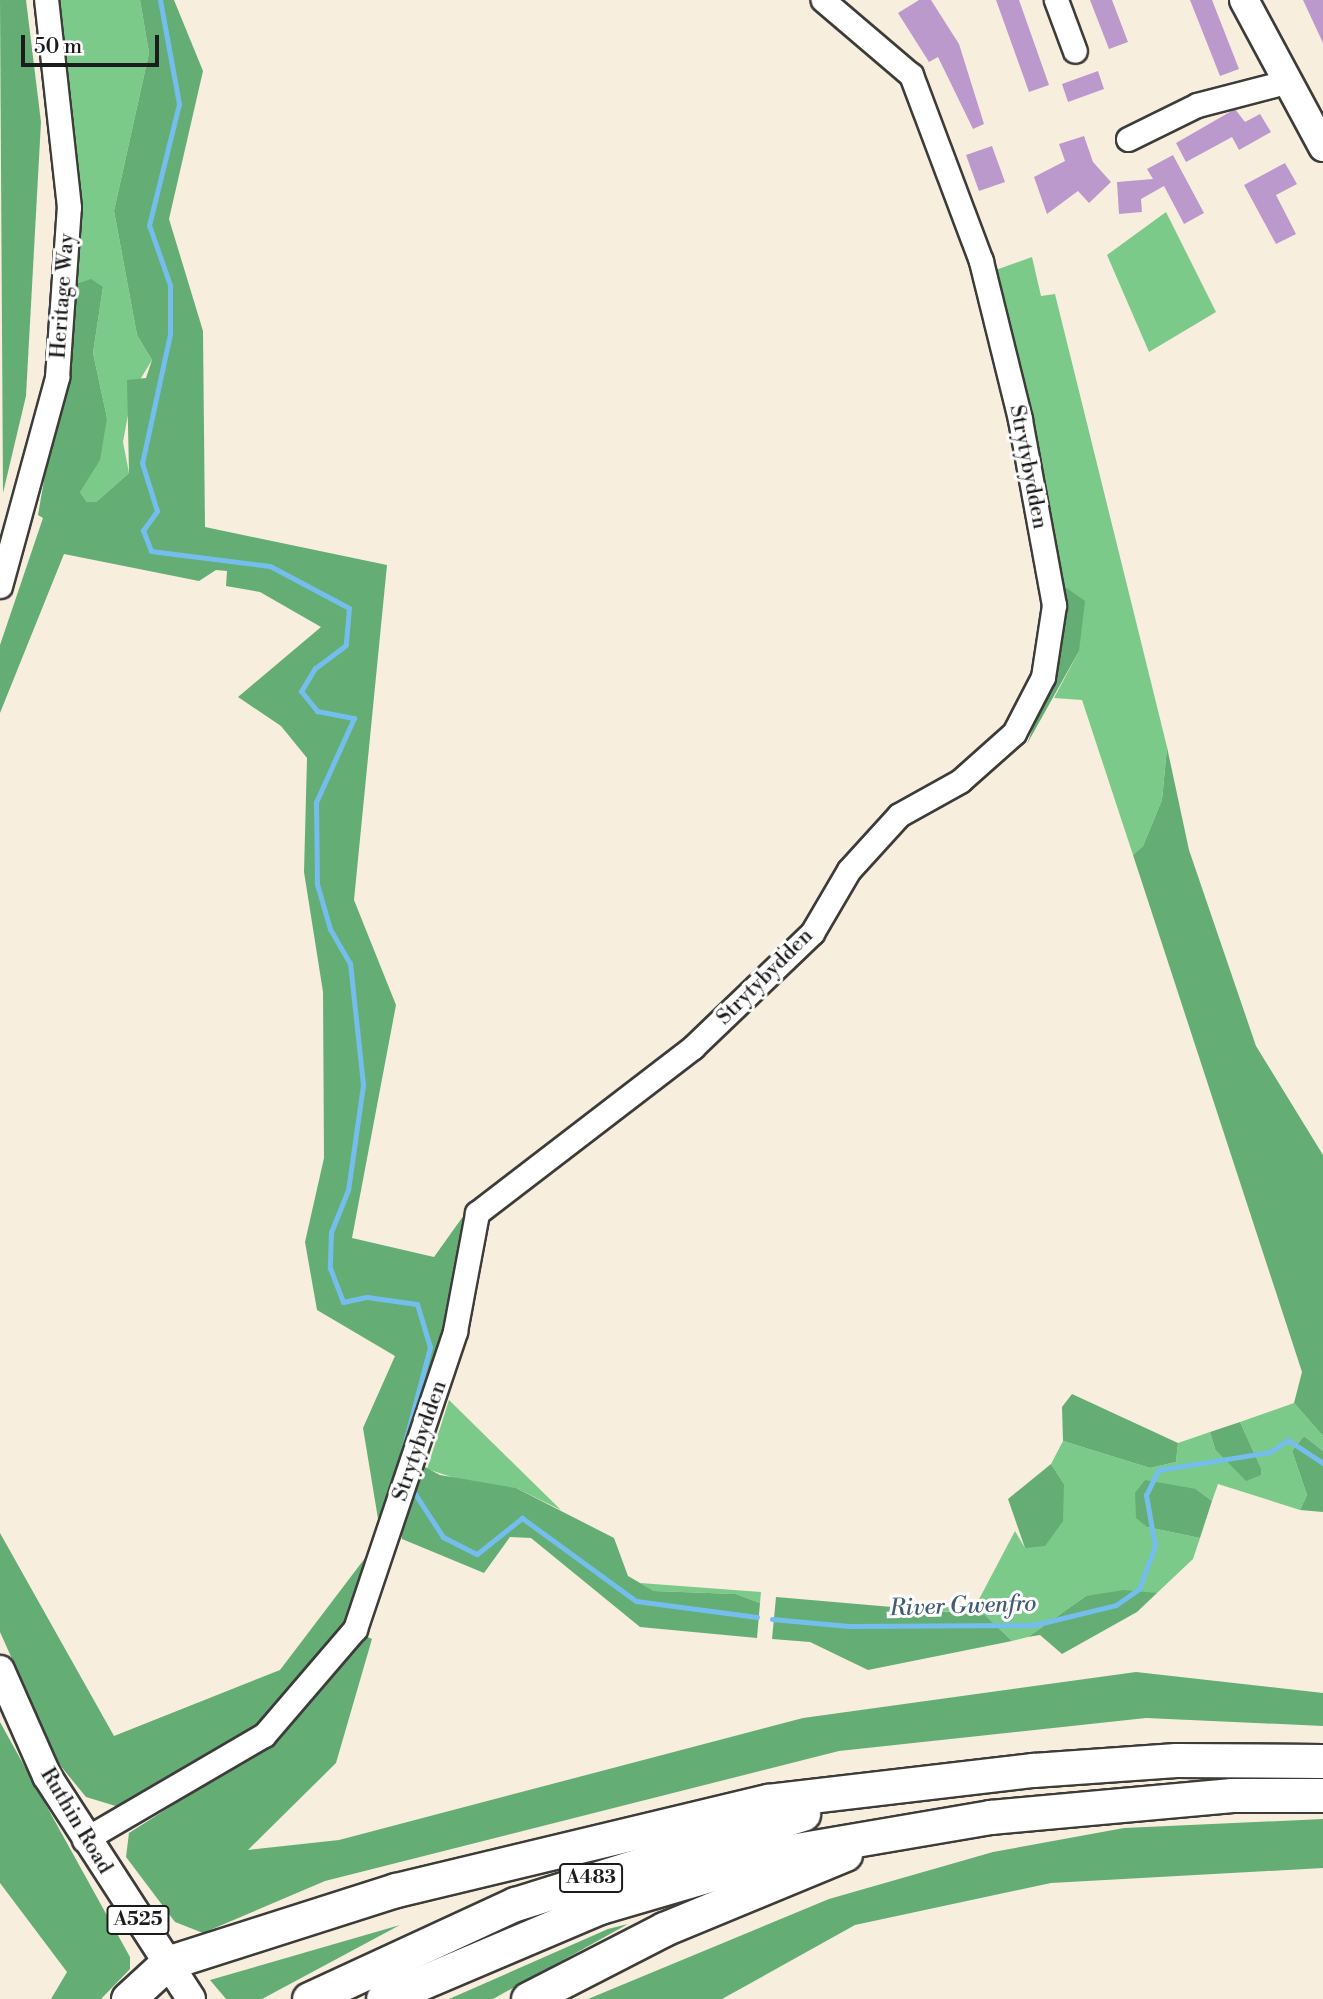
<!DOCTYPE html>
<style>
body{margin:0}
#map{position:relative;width:1323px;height:1999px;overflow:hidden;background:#f8eede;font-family:"Libre Bodoni",serif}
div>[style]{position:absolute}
.green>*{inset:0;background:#7bca89}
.forest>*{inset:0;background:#64ae75}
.stream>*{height:5px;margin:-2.5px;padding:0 2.5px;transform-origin:2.5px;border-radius:2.5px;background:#75bded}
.building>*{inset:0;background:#bc99cd}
.roads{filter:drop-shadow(2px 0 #3d3c39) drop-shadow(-2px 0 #3d3c39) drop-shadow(0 2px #3d3c39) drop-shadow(0 -2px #3d3c39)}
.minor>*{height:23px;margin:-11.5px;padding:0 11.5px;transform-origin:11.5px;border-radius:11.5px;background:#fff}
.major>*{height:28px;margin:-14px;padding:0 14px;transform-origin:14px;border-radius:14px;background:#fff}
.highway>*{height:33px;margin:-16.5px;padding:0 16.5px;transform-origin:16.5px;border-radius:16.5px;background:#fff}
span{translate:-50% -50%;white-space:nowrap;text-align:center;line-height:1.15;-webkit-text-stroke:6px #fff;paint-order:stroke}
.shield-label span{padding:2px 5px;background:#fff;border:2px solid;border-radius:5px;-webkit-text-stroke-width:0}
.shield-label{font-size:19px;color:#1c1c1c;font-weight:700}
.street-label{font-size:21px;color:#1c1c1c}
.water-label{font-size:23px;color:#405c70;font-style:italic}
.scale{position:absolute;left:21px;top:35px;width:138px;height:32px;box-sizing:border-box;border:4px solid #1c1c1c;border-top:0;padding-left:9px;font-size:21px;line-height:24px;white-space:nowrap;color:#1c1c1c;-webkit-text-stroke:5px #fff;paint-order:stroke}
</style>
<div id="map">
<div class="green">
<i style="clip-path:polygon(59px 0,140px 0,149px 53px,114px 211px,137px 335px,152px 360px,132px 393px,123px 442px,129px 473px,96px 502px,87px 502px,80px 492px,107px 418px,93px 353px,103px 287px,68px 287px,73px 195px)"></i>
<i style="clip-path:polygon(1166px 212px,1216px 312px,1149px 352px,1107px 255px)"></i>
<i style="clip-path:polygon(1032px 257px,1041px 296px,1055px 294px,1167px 747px,1162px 800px,1143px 846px,1133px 855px,1082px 700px,1054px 698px,1079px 651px,1068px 594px,1052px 558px,990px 272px)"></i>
<i style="clip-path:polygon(449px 1400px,561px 1510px,516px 1488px,479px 1486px,427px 1469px)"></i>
<i style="clip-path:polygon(1294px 1403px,1323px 1436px,1323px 1451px,1304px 1436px,1292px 1451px,1307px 1495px,1300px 1510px,1218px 1484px,1212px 1501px,1196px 1489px,1147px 1527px,1200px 1538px,1193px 1559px,1157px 1593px,1086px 1596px,1028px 1637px,1012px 1641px,985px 1615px,920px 1609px,976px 1605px,1015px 1531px,1025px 1548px,1064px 1484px,1051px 1464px,1063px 1441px,1150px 1468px,1176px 1462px,1178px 1443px,1210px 1432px,1215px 1449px,1261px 1468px,1240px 1422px)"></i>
<i style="clip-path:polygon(640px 1583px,761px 1592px,760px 1603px,736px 1594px,654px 1591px)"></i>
</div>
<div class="forest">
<i style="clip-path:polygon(0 0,26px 0,41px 122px,26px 396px,3px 493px)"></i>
<i style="clip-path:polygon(140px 0,174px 0,203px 71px,169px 219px,203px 331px,205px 527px,387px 565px,354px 900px,396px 1005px,352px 1238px,434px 1257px,464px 1215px,466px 1230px,458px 1291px,408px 1458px,440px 1475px,516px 1488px,614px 1538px,628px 1576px,654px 1591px,736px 1594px,760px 1603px,757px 1638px,640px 1627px,531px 1538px,510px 1537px,484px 1573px,402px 1539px,399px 1525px,346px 1625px,256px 1729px,119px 1807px,86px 1797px,59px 1764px,0 1632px,0 1533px,114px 1736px,280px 1670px,381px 1537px,363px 1428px,395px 1356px,317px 1310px,305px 1242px,324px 1158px,323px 992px,304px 872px,307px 758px,281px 726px,238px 697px,321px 627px,260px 592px,226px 586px,227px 571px,216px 570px,199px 581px,64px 554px,0 713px,0 645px,43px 518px,38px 515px,62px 376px,68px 287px,91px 279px,103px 287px,93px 353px,107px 418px,100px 460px,80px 492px,87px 502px,96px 502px,129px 473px,127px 380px,146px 378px,152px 360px,137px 335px,114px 211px,149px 53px)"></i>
<i style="clip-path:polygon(1065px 587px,1085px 601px,1079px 651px,1027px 744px,1046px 693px)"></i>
<i style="clip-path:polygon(1167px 747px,1189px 850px,1256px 1046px,1323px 1155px,1323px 1436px,1294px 1403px,1302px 1372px,1133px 855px,1143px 846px,1162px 800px)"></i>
<i style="clip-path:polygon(1072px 1394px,1178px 1443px,1176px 1462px,1150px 1468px,1063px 1441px,1062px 1407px)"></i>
<i style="clip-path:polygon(1240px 1422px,1261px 1468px,1261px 1475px,1246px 1481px,1215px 1449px,1210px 1432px)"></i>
<i style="clip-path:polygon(1304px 1436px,1323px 1451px,1323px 1512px,1300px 1510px,1307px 1495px,1292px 1451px)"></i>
<i style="clip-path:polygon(1051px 1464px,1064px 1484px,1063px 1521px,1045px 1546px,1025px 1548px,1008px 1499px)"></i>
<i style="clip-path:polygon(1145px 1480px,1196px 1489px,1212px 1501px,1200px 1538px,1147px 1527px,1136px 1518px,1135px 1493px)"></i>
<i style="clip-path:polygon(1124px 1590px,1157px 1593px,1137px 1612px,1062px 1654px,1040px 1635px,1028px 1637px,1086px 1596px)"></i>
<i style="clip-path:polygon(776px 1597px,985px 1615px,1012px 1641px,868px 1670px,810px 1642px,772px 1639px)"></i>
<i style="clip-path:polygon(361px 1634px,372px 1639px,336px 1763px,248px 1850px,339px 1840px,803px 1718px,1136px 1672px,1323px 1693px,1323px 1726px,1146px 1718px,839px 1751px,325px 1881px,203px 1933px,175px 1922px,126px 1857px,129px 1833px,267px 1745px)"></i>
<i style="clip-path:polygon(0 1722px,130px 1957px,130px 1969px,101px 1999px,51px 1999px,67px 1972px,0 1883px)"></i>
<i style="clip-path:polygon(1323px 1819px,1323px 1868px,1051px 1883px,855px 1925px,722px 1999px,588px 1999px,829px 1899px,993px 1852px,1124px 1828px)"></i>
<i style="clip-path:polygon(628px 1924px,493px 1999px,449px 1999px,608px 1929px)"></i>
<i style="clip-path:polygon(400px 1925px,262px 1999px,226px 1999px,210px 1980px)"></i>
</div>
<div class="stream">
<i style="left:160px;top:0;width:106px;rotate:79.6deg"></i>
<i style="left:179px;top:104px;width:125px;rotate:103.9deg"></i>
<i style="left:149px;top:225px;width:64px;rotate:70.7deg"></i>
<i style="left:170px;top:285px;width:49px;rotate:90deg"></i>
<i style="left:170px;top:334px;width:132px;rotate:102.2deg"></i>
<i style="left:142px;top:463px;width:50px;rotate:72.6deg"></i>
<i style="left:157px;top:511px;width:24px;rotate:126deg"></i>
<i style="left:143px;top:530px;width:22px;rotate:69deg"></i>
<i style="left:151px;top:551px;width:120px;rotate:7.2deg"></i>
<i style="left:270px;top:566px;width:89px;rotate:28deg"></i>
<i style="left:349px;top:608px;width:37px;rotate:95deg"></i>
<i style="left:346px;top:645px;width:39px;rotate:143deg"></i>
<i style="left:315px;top:668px;width:27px;rotate:121deg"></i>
<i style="left:301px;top:691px;width:26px;rotate:51deg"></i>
<i style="left:317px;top:711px;width:38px;rotate:11deg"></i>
<i style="left:354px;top:718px;width:92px;rotate:114.3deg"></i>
<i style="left:316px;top:802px;width:82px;rotate:89.3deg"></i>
<i style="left:317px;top:884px;width:47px;rotate:73.9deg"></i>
<i style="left:330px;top:929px;width:39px;rotate:60deg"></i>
<i style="left:350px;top:963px;width:123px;rotate:83.9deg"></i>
<i style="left:363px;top:1085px;width:106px;rotate:98.1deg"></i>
<i style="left:348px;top:1190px;width:45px;rotate:112deg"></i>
<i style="left:331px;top:1232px;width:36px;rotate:92deg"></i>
<i style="left:330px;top:1268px;width:36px;rotate:69deg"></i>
<i style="left:343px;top:1302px;width:25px;rotate:-12deg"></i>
<i style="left:367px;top:1297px;width:50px;rotate:8deg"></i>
<i style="left:417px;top:1304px;width:45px;rotate:73.2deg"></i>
<i style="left:430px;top:1347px;width:118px;rotate:104.7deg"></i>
<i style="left:410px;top:1486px;width:61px;rotate:57.1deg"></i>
<i style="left:443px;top:1537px;width:38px;rotate:27deg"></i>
<i style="left:477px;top:1554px;width:58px;rotate:-38.7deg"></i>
<i style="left:522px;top:1518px;width:141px;rotate:36.1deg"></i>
<i style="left:636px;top:1601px;width:122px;rotate:7.5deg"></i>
<i style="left:772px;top:1619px;width:77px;rotate:5.2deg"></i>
<i style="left:849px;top:1626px;width:185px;rotate:-0.3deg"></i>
<i style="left:1034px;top:1625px;width:84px;rotate:-13.7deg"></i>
<i style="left:1116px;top:1605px;width:28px;rotate:-35deg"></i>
<i style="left:1139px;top:1589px;width:46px;rotate:-69.6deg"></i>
<i style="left:1155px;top:1546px;width:52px;rotate:-100deg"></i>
<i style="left:1146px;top:1495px;width:28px;rotate:-64deg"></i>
<i style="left:1158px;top:1470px;width:113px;rotate:-9.1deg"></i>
<i style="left:1270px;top:1452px;width:22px;rotate:-34deg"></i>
<i style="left:1288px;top:1440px;width:42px;rotate:33.3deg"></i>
</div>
<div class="building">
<i style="clip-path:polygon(919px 0,931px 0,959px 44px,984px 124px,973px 129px,938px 57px,929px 62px,898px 13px)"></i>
<i style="clip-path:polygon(996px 0,1019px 0,1049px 85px,1029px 92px)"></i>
<i style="clip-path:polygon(1090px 0,1112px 0,1128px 42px,1109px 49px)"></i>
<i style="clip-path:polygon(1190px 0,1212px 0,1239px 69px,1220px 76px)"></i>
<i style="clip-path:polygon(1303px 0,1323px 0,1323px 43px)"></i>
<i style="clip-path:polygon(1098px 71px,1104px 89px,1068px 102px,1062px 84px)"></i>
<i style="clip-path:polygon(1235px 109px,1245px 122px,1260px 114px,1271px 132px,1239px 150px,1232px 137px,1186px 162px,1176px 143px)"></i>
<i style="clip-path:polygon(1084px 136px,1093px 162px,1111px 182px,1089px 203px,1078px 191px,1047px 214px,1034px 177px,1065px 161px,1059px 144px)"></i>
<i style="clip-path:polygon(992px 146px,1005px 182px,979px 191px,966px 155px)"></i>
<i style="clip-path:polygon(1173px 155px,1204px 213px,1184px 224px,1164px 186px,1141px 199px,1142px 212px,1119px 214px,1117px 182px,1153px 179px,1147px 169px)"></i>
<i style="clip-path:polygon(1285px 163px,1297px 184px,1276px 195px,1296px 234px,1276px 244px,1244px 185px)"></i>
</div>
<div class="roads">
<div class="minor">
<i style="left:1056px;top:0;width:54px;rotate:69.6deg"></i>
<i style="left:1128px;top:139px;width:77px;rotate:-26.2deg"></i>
<i style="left:1197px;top:105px;width:91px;rotate:-14.6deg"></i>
<i style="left:0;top:586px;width:217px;rotate:-74.7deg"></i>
<i style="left:57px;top:377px;width:170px;rotate:-86deg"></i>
<i style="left:69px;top:207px;width:208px;rotate:-96.3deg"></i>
<i style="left:84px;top:1840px;width:208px;rotate:-30.3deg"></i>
<i style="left:264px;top:1735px;width:140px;rotate:-49.4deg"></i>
<i style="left:355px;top:1629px;width:314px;rotate:-71.4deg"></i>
<i style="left:455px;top:1331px;width:120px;rotate:-79.4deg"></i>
<i style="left:477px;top:1213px;width:272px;rotate:-37.5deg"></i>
<i style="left:693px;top:1047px;width:165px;rotate:-43.8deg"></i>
<i style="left:812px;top:933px;width:73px;rotate:-59.6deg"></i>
<i style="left:849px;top:870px;width:74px;rotate:-47.7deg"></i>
<i style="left:899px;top:815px;width:70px;rotate:-29.1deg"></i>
<i style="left:960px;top:781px;width:72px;rotate:-41.6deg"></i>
<i style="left:1014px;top:733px;width:63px;rotate:-62.6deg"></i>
<i style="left:1043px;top:677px;width:73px;rotate:-81.3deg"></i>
<i style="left:1054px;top:605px;width:189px;rotate:-100.4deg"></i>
<i style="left:1020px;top:419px;width:163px;rotate:-103.9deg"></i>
<i style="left:981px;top:261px;width:199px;rotate:-110.6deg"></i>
<i style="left:911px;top:75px;width:116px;rotate:-139.6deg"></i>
</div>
<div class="major">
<i style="left:1244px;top:0;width:167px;rotate:61.7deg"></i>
<i style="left:0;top:1670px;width:116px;rotate:66.1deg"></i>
<i style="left:47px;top:1776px;width:265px;rotate:57.1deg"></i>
</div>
<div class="highway">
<i style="left:128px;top:1999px;width:53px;rotate:-42.7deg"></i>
<i style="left:167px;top:1963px;width:240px;rotate:-17.7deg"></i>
<i style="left:396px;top:1890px;width:382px;rotate:-13.5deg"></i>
<i style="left:768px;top:1801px;width:267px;rotate:-6.7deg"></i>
<i style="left:1033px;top:1770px;width:143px;rotate:-4deg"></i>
<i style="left:1176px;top:1760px;width:147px;rotate:0.4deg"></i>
<i style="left:309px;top:1999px;width:227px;rotate:-24.8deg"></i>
<i style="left:515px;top:1904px;width:302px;rotate:-17.4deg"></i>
<i style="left:383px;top:1999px;width:236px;rotate:-23deg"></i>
<i style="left:600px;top:1907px;width:199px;rotate:-16.3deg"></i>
<i style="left:791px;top:1851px;width:202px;rotate:-9.7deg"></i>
<i style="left:990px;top:1817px;width:243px;rotate:-5.2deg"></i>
<i style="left:1232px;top:1795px;width:91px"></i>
<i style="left:528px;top:1999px;width:153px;rotate:-27.2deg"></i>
<i style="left:664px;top:1929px;width:196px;rotate:-22.5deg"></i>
</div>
</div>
<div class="shield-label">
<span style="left:591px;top:1878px">A483</span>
<span style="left:138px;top:1920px">A525</span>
</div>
<div class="street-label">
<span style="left:63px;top:296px;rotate:-86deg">Heritage Way</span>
<span style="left:1028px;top:467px;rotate:79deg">Strytybydden</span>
<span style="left:765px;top:977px;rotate:-45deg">Strytybydden</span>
<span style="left:420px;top:1441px;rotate:-71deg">Strytybydden</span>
<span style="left:76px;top:1821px;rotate:59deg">Ruthin Road</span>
</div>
<div class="water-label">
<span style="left:963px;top:1606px;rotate:-2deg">River Gwenfro</span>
</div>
<div class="scale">50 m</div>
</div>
